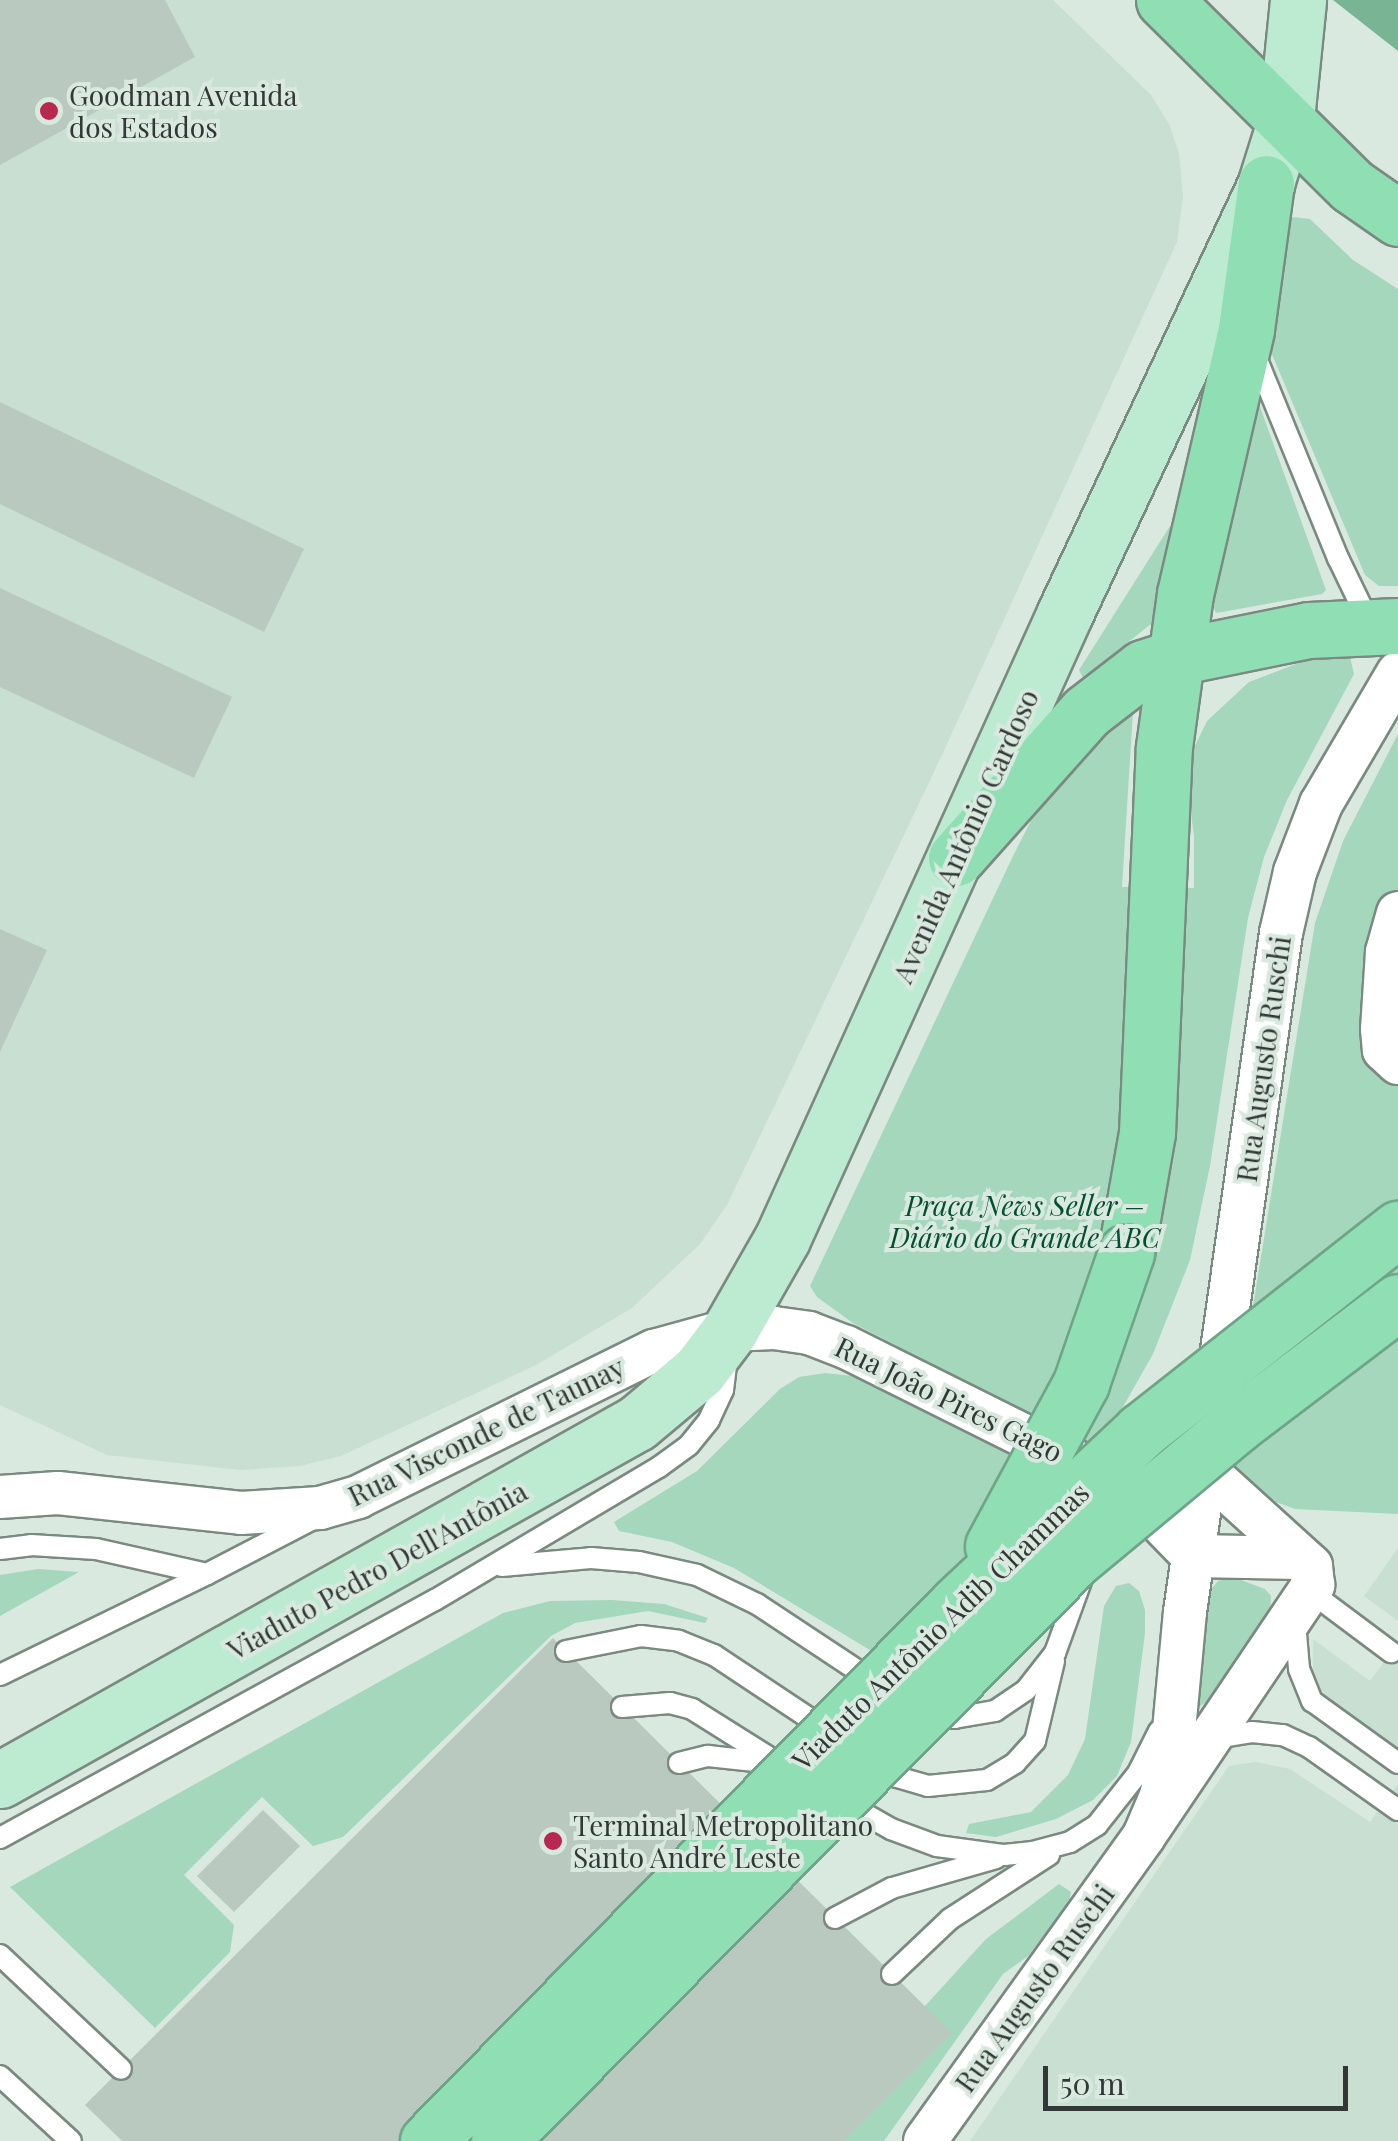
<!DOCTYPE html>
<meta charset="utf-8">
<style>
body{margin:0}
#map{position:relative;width:1398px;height:2141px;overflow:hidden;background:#d9e9df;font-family:"Playfair Display",serif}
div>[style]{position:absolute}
.built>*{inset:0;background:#c8dfd1}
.green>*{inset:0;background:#a4d7bb}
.water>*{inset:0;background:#79b594}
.building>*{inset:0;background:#b9c9c0}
.roads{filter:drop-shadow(2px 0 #7b8a81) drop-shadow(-2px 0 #7b8a81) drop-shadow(0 2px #7b8a81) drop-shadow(0 -2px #7b8a81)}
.lane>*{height:20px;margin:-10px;padding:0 10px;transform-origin:10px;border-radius:10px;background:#fff}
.street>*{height:42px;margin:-21px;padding:0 21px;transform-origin:21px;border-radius:21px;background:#fff}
.primary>*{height:55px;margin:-27.5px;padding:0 27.5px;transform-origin:27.5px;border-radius:27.5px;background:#bcebd2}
.highway>*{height:55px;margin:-27.5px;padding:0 27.5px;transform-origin:27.5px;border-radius:27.5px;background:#90deb4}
.bridges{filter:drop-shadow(2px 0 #6fa488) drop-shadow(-2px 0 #6fa488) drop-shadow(0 2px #6fa488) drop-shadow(0 -2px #6fa488)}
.highway-bridge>*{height:55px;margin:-27.5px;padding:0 27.5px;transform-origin:27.5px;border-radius:27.5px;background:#90deb4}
.dots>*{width:28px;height:28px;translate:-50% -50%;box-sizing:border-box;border:5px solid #d9e9df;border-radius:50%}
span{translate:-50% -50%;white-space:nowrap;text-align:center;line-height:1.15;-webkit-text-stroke:8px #d9e9df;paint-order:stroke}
.poi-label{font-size:28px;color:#323835}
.left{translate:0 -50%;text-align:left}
.street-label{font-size:28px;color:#323835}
.park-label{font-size:28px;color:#015032;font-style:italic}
.scale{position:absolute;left:1043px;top:2066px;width:305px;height:45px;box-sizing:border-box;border:5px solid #323835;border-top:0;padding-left:12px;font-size:30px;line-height:35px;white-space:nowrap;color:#323835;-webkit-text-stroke:8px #d9e9df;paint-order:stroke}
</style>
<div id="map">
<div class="built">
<i style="clip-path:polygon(0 0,1053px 0,1151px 95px,1169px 124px,1179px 153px,1183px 196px,1177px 242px,935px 770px,727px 1205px,700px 1244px,632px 1308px,536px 1365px,341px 1456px,300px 1466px,240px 1470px,107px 1455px,0 1405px)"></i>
<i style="clip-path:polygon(1398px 1548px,1398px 1621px,1364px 1596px)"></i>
<i style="clip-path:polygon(1313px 1639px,1370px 1681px,1398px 1643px,1398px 1750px,1331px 1703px,1319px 1688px,1313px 1672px)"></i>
<i style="clip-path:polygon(1256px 1762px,1290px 1769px,1370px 1822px,1398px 1784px,1398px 2141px,970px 2141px,1229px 1766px)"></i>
</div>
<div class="green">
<i style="clip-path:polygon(1293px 217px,1310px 219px,1353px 260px,1398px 289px,1398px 586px,1379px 586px,1365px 575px,1269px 347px,1286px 230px)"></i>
<i style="clip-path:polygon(1253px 401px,1259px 404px,1326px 590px,1322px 594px,1216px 613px,1210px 598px)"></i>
<i style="clip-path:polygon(1170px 526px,1176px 532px,1151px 624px,1083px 678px,1079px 670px)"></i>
<i style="clip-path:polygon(1334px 656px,1350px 657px,1354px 674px,1287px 800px,1264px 857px,1248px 918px,1210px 1166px,1190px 1260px,1153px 1354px,1107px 1435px,1090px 1445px,853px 1323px,817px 1297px,810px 1286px,1013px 856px,1038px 807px,1068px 766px,1125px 708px,1133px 712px,1122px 887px,1194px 888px,1194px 836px,1187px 785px,1191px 754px,1207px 721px,1249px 682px,1304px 661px)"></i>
<i style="clip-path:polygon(1398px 734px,1398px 1514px,1295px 1509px,1276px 1502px,1234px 1464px,1244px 1362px,1315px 923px,1343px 841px)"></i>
<i style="clip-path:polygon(825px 1373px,852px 1376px,1084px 1488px,888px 1661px,734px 1568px,672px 1542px,619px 1531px,614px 1522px,697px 1471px,780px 1389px,799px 1377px)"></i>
<i style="clip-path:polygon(38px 1569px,79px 1572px,0 1616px,0 1575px)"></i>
<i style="clip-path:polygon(1233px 1577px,1265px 1589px,1271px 1596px,1270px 1615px,1208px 1701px,1197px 1708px,1207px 1594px,1218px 1581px)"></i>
<i style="clip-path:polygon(1129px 1583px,1139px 1591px,1145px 1610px,1145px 1633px,1131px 1742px,1117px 1776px,1093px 1800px,1056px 1819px,996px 1837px,966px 1833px,969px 1824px,1031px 1812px,1068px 1775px,1085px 1739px,1104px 1606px,1116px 1586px)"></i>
<i style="clip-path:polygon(612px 1600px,664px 1604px,708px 1618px,705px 1623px,648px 1611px,575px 1623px,551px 1636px,343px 1837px,313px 1846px,262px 1797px,184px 1875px,234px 1925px,230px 1952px,155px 2028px,10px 1887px,503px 1613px,550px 1601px)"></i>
<i style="clip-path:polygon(1059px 1884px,1071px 1892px,1069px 1902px,1028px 1956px,1003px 1974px,884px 2141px,844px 2141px,925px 2006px,986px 1939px)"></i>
</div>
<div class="water">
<i style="clip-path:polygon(1333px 0,1398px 0,1398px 51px,1389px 44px)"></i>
</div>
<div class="building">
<i style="clip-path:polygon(0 0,165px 0,195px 57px,0 165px)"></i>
<i style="clip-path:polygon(0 402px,304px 549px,264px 632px,0 504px)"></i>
<i style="clip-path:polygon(0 588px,232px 697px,194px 778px,0 687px)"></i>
<i style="clip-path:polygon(0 929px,47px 950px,0 1052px)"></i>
<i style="clip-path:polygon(553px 1638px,952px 2033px,844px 2141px,122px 2141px,85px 2105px)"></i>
<i style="clip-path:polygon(263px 1810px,300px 1846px,234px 1912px,197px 1876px)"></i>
</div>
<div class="roads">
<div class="lane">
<i style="left:1253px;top:350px;width:225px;rotate:67.8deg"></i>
<i style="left:1338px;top:558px;width:71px;rotate:64.2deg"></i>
<i style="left:0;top:1549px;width:31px;rotate:-7deg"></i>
<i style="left:31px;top:1545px;width:65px;rotate:3.5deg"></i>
<i style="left:96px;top:1549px;width:114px;rotate:12.7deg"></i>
<i style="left:207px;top:1574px;width:117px;rotate:-27.4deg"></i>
<i style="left:502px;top:1566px;width:89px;rotate:-5.1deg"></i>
<i style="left:591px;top:1558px;width:48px;rotate:4.8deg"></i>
<i style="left:639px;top:1562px;width:59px;rotate:12.6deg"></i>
<i style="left:697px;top:1575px;width:67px;rotate:25.8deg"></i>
<i style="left:757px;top:1604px;width:141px;rotate:33.5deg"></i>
<i style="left:1308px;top:1590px;width:104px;rotate:36.8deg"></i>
<i style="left:1295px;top:1622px;width:47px;rotate:85.1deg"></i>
<i style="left:1299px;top:1669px;width:35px;rotate:68deg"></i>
<i style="left:1312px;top:1701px;width:106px;rotate:35.8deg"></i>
<i style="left:566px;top:1651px;width:76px;rotate:-11.3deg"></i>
<i style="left:641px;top:1636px;width:38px;rotate:7deg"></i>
<i style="left:679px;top:1641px;width:38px;rotate:22deg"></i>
<i style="left:714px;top:1655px;width:136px;rotate:33.6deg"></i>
<i style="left:0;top:1675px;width:230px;rotate:-26deg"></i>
<i style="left:622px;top:1707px;width:48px;rotate:-4.8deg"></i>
<i style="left:670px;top:1703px;width:23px;rotate:15deg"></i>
<i style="left:692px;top:1709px;width:117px;rotate:32.1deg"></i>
<i style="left:931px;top:1713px;width:24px;rotate:12deg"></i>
<i style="left:954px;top:1718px;width:42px;rotate:-9.7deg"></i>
<i style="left:995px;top:1711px;width:37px;rotate:-34deg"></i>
<i style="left:1026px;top:1690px;width:47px;rotate:-51.9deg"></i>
<i style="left:1055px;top:1653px;width:85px;rotate:-70.1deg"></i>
<i style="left:1215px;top:1738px;width:37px;rotate:-9deg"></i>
<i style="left:1252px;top:1732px;width:31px;rotate:6deg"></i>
<i style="left:1283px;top:1735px;width:29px;rotate:25deg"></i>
<i style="left:1309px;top:1747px;width:109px;rotate:35.3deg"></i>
<i style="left:679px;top:1763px;width:30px;rotate:-14deg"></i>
<i style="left:708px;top:1756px;width:63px;rotate:6.3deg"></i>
<i style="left:876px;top:1763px;width:25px;rotate:34deg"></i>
<i style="left:897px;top:1777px;width:32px;rotate:16deg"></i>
<i style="left:928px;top:1786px;width:59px;rotate:-5.8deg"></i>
<i style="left:987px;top:1780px;width:33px;rotate:-31deg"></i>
<i style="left:1015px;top:1763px;width:30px;rotate:-48deg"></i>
<i style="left:1035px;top:1741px;width:82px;rotate:-76.6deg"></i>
<i style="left:842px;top:1801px;width:56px;rotate:29.7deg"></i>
<i style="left:891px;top:1829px;width:49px;rotate:20.3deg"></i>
<i style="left:937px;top:1846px;width:68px;rotate:7.7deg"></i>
<i style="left:1004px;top:1855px;width:29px;rotate:-6deg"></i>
<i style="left:1033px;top:1852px;width:38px;rotate:-15deg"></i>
<i style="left:1070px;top:1842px;width:32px;rotate:-32deg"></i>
<i style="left:1097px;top:1825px;width:66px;rotate:-51.7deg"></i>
<i style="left:1138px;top:1773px;width:47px;rotate:-63.4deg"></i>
<i style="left:0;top:1838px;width:496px;rotate:-28.7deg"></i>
<i style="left:435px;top:1600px;width:261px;rotate:-30.7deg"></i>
<i style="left:659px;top:1467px;width:37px;rotate:-36deg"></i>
<i style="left:689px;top:1445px;width:32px;rotate:-51deg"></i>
<i style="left:709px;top:1420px;width:33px;rotate:-65deg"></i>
<i style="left:723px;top:1390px;width:33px;rotate:-83deg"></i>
<i style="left:835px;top:1918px;width:64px;rotate:-27.8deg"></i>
<i style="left:892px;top:1888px;width:108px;rotate:-16.1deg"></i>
<i style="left:0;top:1955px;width:166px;rotate:43.3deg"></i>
<i style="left:892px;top:1974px;width:80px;rotate:-43.5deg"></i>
<i style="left:950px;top:1919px;width:118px;rotate:-32.9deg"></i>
<i style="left:0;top:2076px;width:96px;rotate:42.5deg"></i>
</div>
<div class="street">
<i style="left:1398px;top:913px;width:41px;rotate:105.8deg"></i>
<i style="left:1387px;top:952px;width:77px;rotate:93.7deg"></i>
<i style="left:1382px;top:1029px;width:21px;rotate:85deg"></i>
<i style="left:1384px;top:1050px;width:19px;rotate:43deg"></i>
<i style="left:0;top:1497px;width:58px;rotate:-3.9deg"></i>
<i style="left:58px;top:1493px;width:184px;rotate:6.2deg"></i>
<i style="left:241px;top:1513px;width:79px;rotate:-3.6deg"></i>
<i style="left:320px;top:1508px;width:40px;rotate:-16deg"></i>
<i style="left:358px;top:1497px;width:330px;rotate:-26.3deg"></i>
<i style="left:654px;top:1351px;width:79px;rotate:-15.4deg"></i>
<i style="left:730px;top:1330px;width:44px;rotate:-2.6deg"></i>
<i style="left:774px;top:1328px;width:35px;rotate:8deg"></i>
<i style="left:809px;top:1333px;width:40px;rotate:21deg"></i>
<i style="left:846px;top:1347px;width:312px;rotate:26.5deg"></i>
<i style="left:1125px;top:1486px;width:98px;rotate:45.8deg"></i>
<i style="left:1193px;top:1556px;width:108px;rotate:1.1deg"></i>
<i style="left:1144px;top:1836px;width:43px;rotate:-67deg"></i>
<i style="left:1161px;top:1796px;width:56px;rotate:-77.7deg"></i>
<i style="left:1173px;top:1741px;width:130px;rotate:-84.7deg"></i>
<i style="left:1185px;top:1612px;width:686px;rotate:-81.95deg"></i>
<i style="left:1281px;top:933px;width:63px;rotate:-77.1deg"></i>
<i style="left:1295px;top:872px;width:73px;rotate:-69.1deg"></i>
<i style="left:1321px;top:804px;width:152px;rotate:-59.6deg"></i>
<i style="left:925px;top:2141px;width:375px;rotate:-54.3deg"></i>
<i style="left:1144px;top:1836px;width:303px;rotate:-56deg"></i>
<i style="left:1313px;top:1585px;width:19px;rotate:-96deg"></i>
<i style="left:1311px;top:1566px;width:143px;rotate:-137.8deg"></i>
</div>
<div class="primary">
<i style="left:0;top:1780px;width:730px;rotate:-29.27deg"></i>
<i style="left:637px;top:1423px;width:81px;rotate:-40deg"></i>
<i style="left:699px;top:1371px;width:51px;rotate:-52.9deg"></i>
<i style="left:730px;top:1330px;width:105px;rotate:-60.3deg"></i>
<i style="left:782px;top:1239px;width:687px;rotate:-65.67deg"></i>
<i style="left:1065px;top:613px;width:475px;rotate:-64.9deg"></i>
<i style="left:1266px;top:183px;width:67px;rotate:-72.6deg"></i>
<i style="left:1286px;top:119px;width:120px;rotate:-84.2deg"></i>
</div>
<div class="highway">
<i style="left:1164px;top:0;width:264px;rotate:44.7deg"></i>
<i style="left:1352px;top:186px;width:56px;rotate:34.8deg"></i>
<i style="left:956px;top:858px;width:195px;rotate:-48.3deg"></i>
<i style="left:1086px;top:712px;width:72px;rotate:-37.7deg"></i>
<i style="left:1143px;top:668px;width:35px;rotate:-18deg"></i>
<i style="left:1176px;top:657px;width:136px;rotate:-11.5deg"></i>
<i style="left:1309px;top:630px;width:89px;rotate:-2.6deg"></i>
<i style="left:1126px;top:1253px;width:122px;rotate:-80.1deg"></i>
<i style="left:1147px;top:1133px;width:386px;rotate:-87.5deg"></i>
<i style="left:1164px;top:747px;width:154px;rotate:-82.2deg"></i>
<i style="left:1185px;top:594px;width:272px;rotate:-77deg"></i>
<i style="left:1246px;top:329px;width:147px;rotate:-82.2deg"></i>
</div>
</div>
<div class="bridges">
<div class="highway-bridge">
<i style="left:993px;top:1546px;width:185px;rotate:-61.6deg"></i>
<i style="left:1081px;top:1383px;width:138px;rotate:-70.9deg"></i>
<i style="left:428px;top:2141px;width:754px;rotate:-45.43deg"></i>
<i style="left:957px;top:1604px;width:253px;rotate:-43.2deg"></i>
<i style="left:1141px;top:1431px;width:327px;rotate:-38.2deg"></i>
<i style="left:499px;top:2141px;width:820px;rotate:-45.3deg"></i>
<i style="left:1076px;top:1558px;width:208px;rotate:-39.7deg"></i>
<i style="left:1236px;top:1425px;width:203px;rotate:-37.2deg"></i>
</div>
</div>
<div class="dots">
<i style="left:49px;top:111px;background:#b82851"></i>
<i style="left:553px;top:1841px;background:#b82851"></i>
</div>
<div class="poi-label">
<span class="left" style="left:69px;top:111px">Goodman Avenida<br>dos Estados</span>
<span class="left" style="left:573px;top:1841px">Terminal Metropolitano<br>Santo André Leste</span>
</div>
<div class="street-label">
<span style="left:965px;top:836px;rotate:-66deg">Avenida Antônio Cardoso</span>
<span style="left:1263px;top:1059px;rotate:-82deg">Rua Augusto Ruschi</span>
<span style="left:949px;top:1399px;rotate:26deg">Rua João Pires Gago</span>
<span style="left:486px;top:1431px;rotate:-26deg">Rua Visconde de Taunay</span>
<span style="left:377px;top:1570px;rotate:-29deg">Viaduto Pedro Dell'Antônia</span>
<span style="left:940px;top:1626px;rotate:-44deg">Viaduto Antônio Adib Chammas</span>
<span style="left:1034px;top:1988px;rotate:-54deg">Rua Augusto Ruschi</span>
</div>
<div class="park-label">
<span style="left:1025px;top:1221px">Praça News Seller –<br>Diário do Grande ABC</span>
</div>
<div class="scale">50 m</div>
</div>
